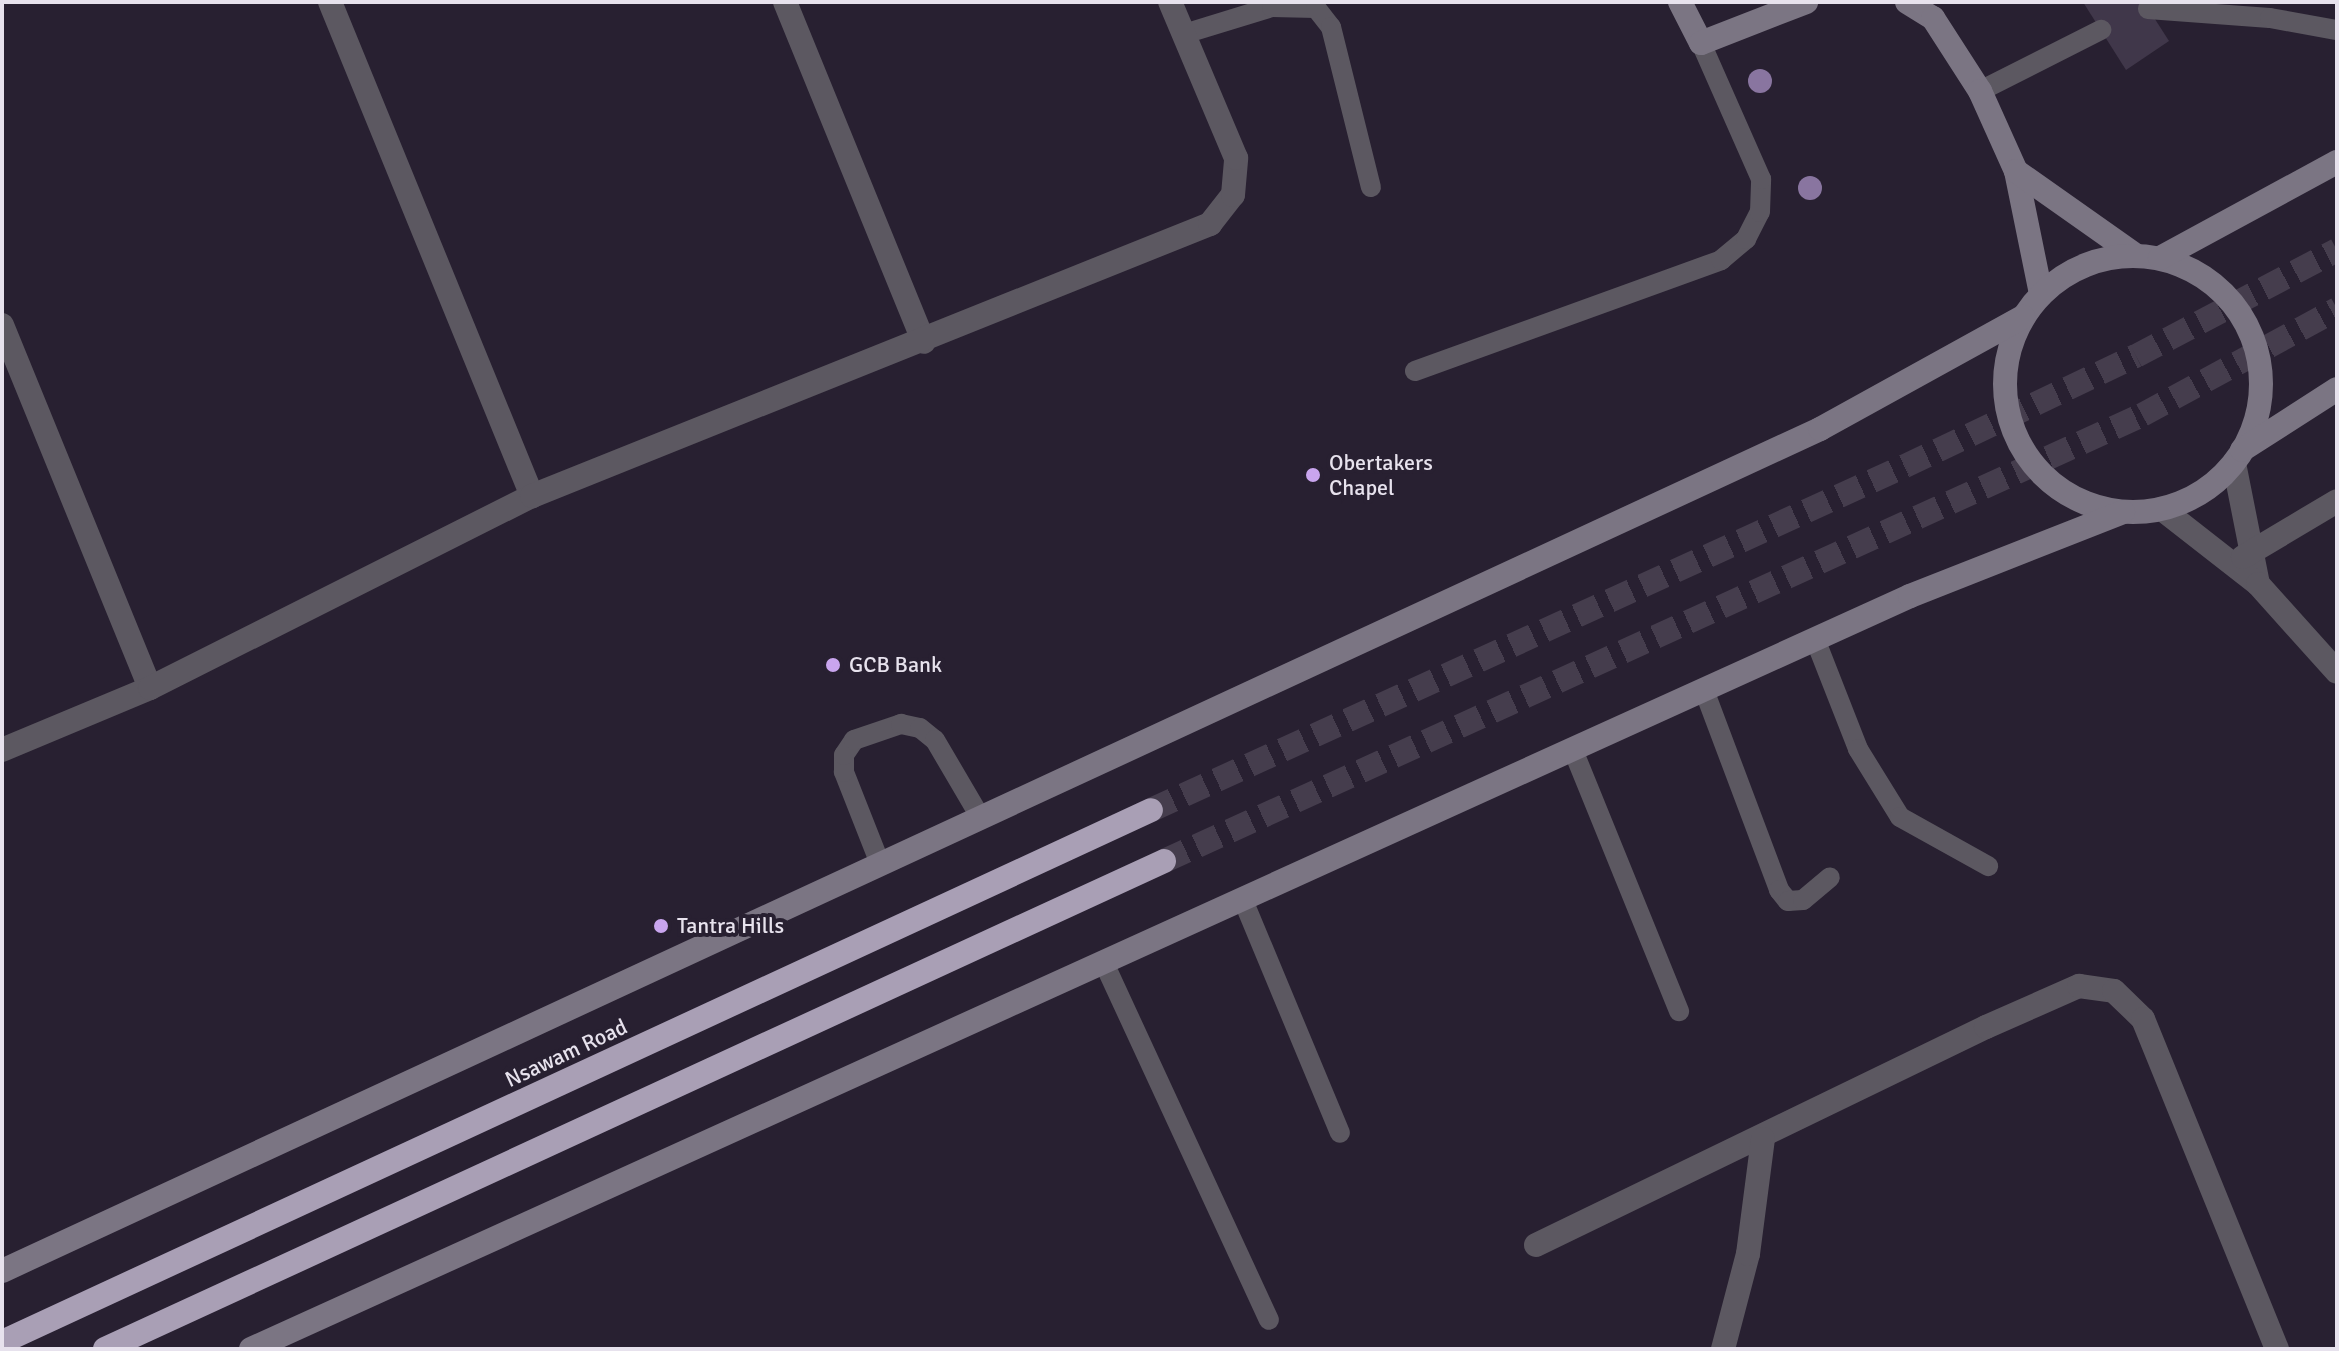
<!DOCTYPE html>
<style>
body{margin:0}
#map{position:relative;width:2339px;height:1351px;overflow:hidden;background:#282031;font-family:Signika,sans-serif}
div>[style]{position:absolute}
.building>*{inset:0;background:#40374a}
.highway-tunnel>*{height:24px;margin-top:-12px;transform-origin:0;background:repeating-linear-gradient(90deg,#453d4d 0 24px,transparent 0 36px)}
.lane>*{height:20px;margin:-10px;padding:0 10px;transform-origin:10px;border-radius:10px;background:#5c5861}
.street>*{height:24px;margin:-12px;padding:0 12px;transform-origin:12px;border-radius:12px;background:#5c5861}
.secondary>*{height:24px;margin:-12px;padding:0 12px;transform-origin:12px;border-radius:12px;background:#7b7583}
.secondary>.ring{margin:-12px;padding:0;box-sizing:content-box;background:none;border:24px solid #7b7583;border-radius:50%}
.highway>*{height:24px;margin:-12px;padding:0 12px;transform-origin:12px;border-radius:12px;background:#a99fb5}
.trees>*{width:24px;height:24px;margin:-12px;border-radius:50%;background:#8975a0}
.dots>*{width:22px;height:22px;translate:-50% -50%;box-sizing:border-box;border:4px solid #282031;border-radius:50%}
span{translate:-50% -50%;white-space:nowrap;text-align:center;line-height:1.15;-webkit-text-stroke:8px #282031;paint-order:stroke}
.poi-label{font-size:22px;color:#e7e2ed}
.left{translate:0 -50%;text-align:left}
.street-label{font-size:22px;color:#e7e2ed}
.frame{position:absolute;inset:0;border:4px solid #e7e2ed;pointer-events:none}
</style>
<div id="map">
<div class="building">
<i style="clip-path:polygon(2083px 2px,2144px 2px,2169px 41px,2126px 70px)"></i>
</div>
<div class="highway-tunnel">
<i style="left:1151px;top:810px;width:829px;rotate:-24.52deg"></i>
<i style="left:1905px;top:466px;width:256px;rotate:-25.5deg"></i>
<i style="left:2136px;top:356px;width:227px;rotate:-27.8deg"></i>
<i style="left:1164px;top:861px;width:1075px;rotate:-24.51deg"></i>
<i style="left:2142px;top:415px;width:222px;rotate:-28.5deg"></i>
</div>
<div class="lane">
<i style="left:2148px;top:9px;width:122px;rotate:4.2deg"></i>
<i style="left:2270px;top:18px;width:68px;rotate:10.2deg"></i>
<i style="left:1184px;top:34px;width:92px;rotate:-17.1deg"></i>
<i style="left:1272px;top:7px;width:44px;rotate:1.3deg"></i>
<i style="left:1316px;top:8px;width:24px;rotate:52deg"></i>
<i style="left:1331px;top:27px;width:165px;rotate:76deg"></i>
<i style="left:1980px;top:91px;width:136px;rotate:-26.8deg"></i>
<i style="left:1415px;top:371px;width:326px;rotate:-19.9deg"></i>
<i style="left:1721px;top:260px;width:33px;rotate:-40deg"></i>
<i style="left:1746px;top:239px;width:30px;rotate:-63deg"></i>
<i style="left:1760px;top:212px;width:33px;rotate:-88deg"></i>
<i style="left:1761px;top:179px;width:149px;rotate:-113.8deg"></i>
<i style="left:1815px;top:639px;width:118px;rotate:68.6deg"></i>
<i style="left:1858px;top:749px;width:80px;rotate:58.3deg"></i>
<i style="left:1900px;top:817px;width:101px;rotate:29.1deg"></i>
<i style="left:1704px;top:690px;width:214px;rotate:69.4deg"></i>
<i style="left:1779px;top:890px;width:14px;rotate:51deg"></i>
<i style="left:1788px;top:901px;width:15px;rotate:-4deg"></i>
<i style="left:1803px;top:900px;width:35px;rotate:-40deg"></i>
<i style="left:1573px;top:750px;width:282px;rotate:67.9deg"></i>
<i style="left:879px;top:861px;width:96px;rotate:-111.5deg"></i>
<i style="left:844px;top:772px;width:17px;rotate:-90deg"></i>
<i style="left:844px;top:755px;width:18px;rotate:-56deg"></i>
<i style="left:854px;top:740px;width:50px;rotate:-18.8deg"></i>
<i style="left:901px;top:724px;width:19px;rotate:12deg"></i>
<i style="left:920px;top:728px;width:19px;rotate:39deg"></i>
<i style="left:935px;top:740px;width:87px;rotate:59.6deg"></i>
<i style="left:1243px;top:900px;width:252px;rotate:67.4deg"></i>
<i style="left:1104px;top:963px;width:393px;rotate:65.2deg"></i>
</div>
<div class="street">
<i style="left:330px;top:2px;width:534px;rotate:67.76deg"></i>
<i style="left:785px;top:2px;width:367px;rotate:67.8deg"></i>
<i style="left:2px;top:325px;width:392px;rotate:67.8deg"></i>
<i style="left:2234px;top:463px;width:123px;rotate:78.8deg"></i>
<i style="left:2162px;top:509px;width:122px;rotate:38deg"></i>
<i style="left:2258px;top:584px;width:118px;rotate:48.1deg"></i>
<i style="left:2243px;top:557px;width:109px;rotate:-30.8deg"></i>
<i style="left:2px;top:750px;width:160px;rotate:-22.7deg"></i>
<i style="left:150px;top:688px;width:428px;rotate:-26.7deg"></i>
<i style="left:532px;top:496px;width:731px;rotate:-21.86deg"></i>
<i style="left:1210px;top:224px;width:37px;rotate:-52deg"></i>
<i style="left:1233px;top:195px;width:37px;rotate:-85deg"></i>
<i style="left:1236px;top:158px;width:169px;rotate:-112.9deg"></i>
<i style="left:1536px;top:1245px;width:500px;rotate:-25.85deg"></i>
<i style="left:1986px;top:1027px;width:102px;rotate:-23.8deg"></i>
<i style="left:2079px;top:986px;width:35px;rotate:8deg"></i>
<i style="left:2114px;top:991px;width:40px;rotate:44deg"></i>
<i style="left:2143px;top:1019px;width:356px;rotate:67.9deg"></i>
<i style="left:1723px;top:1349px;width:98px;rotate:-75.3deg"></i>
<i style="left:1748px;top:1254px;width:116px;rotate:-82.6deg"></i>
</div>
<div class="secondary">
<i style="left:1680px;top:2px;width:46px;rotate:62.9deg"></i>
<i style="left:1701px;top:43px;width:113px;rotate:-21.3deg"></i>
<i style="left:1907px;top:2px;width:31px;rotate:32deg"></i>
<i style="left:1933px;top:18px;width:87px;rotate:57.2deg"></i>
<i style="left:1980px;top:91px;width:88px;rotate:65.8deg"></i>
<i style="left:2016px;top:171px;width:126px;rotate:78.5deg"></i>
<i style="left:2016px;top:171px;width:146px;rotate:35.2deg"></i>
<i class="ring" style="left:2005px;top:256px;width:232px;height:232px"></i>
<i style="left:2160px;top:258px;width:201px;rotate:-28.5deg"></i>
<i style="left:2242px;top:450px;width:113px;rotate:-32.7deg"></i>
<i style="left:2px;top:1271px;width:2004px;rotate:-24.85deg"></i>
<i style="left:1820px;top:429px;width:232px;rotate:-28.9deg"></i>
<i style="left:251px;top:1349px;width:1822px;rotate:-24.41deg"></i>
<i style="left:1910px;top:596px;width:229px;rotate:-21.5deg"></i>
</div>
<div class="highway">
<i style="left:2px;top:1342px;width:1266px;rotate:-24.84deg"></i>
<i style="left:105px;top:1349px;width:1166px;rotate:-24.74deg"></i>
</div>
<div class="trees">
<i style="left:1760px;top:81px"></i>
<i style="left:1810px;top:188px"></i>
</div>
<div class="dots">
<i style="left:1313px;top:475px;background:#c9a5ee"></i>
<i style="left:833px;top:665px;background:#c9a5ee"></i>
<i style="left:661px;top:926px;background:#c9a5ee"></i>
</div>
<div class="poi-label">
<span class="left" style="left:1329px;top:475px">Obertakers<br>Chapel</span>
<span class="left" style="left:849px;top:665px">GCB Bank</span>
<span class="left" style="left:677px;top:926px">Tantra Hills</span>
</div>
<div class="street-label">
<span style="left:566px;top:1053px;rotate:-25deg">Nsawam Road</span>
</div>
<div class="frame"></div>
</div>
